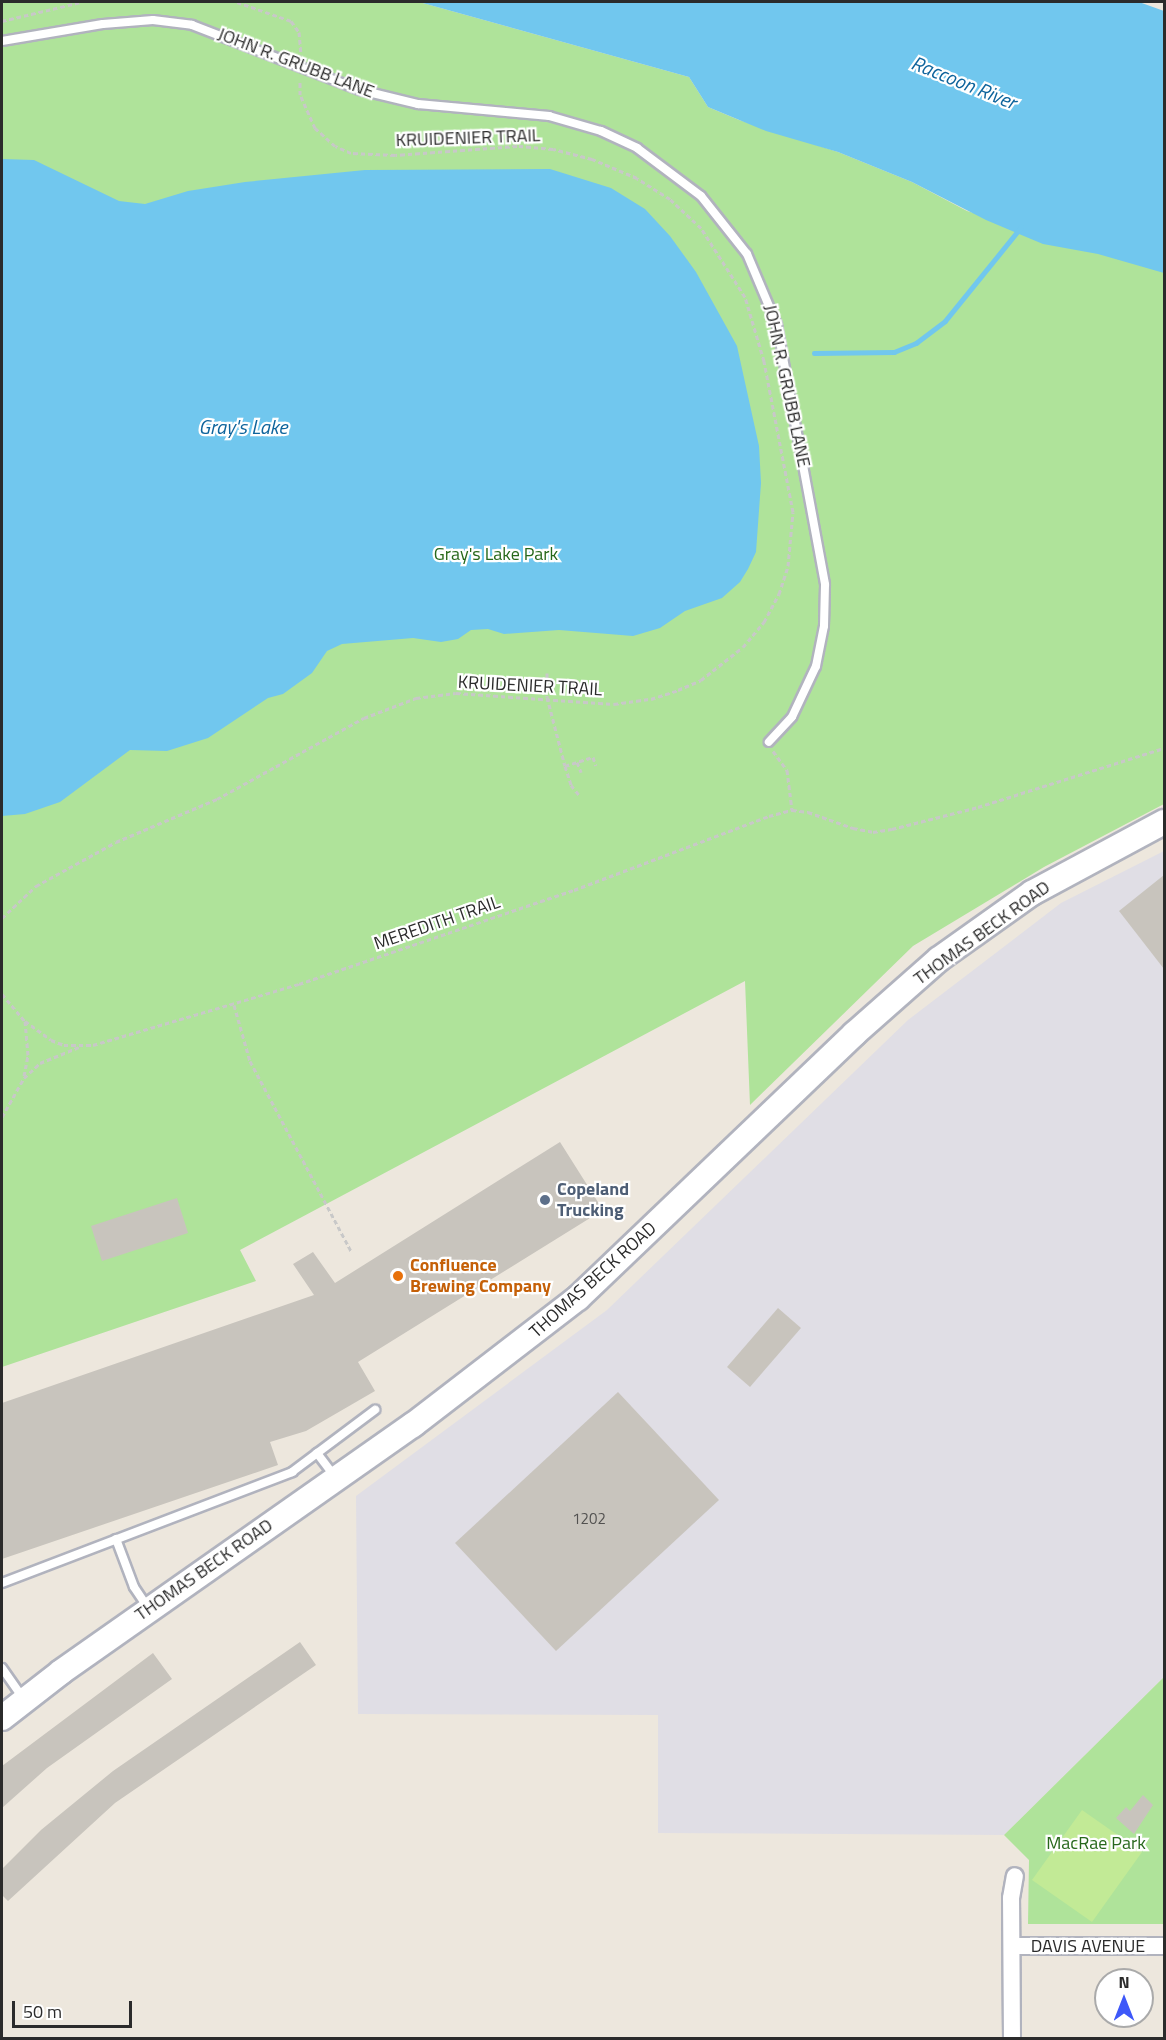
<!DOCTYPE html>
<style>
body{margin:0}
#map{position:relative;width:1166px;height:2040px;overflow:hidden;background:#ede7dd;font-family:"Titillium Web",sans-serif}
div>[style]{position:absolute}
.industrial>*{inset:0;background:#e0dee5}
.green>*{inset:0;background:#afe39a}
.pitch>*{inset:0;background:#c2ea96}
.water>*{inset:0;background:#71c7ee}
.stream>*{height:4.5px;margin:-2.25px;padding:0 2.25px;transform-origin:2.25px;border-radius:2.25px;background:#71c7ee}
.building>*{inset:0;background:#c8c4bd}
.path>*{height:3px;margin-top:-1.5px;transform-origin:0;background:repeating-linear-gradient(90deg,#c8c8c8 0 4.5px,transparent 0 7.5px)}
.roads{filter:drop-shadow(2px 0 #b1b3be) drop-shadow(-2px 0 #b1b3be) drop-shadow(0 2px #b1b3be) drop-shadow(0 -2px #b1b3be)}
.service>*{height:8px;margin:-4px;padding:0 4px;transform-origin:4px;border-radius:4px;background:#fff}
.minor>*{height:16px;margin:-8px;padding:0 8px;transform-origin:8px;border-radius:8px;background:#fff}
.secondary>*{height:24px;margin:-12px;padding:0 12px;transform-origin:12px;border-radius:12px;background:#fff}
.dots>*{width:16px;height:16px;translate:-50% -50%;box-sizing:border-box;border:3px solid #fff;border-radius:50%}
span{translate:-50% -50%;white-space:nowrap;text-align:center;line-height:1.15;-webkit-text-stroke:4.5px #fff;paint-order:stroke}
.number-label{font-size:15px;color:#525150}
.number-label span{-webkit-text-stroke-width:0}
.street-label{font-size:18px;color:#2b2b2b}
.park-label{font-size:18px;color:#27681b}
.service-label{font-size:18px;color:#4e5e75;font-weight:700}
.left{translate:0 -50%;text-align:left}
.food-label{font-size:18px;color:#c56008;font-weight:700}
.water-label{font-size:20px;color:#0e649c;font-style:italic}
.frame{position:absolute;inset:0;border:3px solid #2b2b2b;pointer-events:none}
.north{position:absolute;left:1094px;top:1968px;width:60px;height:60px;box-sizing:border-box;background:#fff;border:2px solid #aaa;border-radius:50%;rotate:0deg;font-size:16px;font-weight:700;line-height:24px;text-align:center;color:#2b2b2b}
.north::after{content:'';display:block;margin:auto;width:21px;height:27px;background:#3e58f9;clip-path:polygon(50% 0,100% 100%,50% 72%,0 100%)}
.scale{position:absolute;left:12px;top:2001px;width:120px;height:27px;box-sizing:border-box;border:3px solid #2b2b2b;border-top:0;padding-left:8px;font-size:18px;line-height:21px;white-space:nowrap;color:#2b2b2b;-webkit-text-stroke:4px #fff;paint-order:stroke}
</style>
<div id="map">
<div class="industrial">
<i style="clip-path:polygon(1164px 851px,1164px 1677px,1004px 1835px,658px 1833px,658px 1715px,358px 1714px,356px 1496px,607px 1310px,908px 1020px,1061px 903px)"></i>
</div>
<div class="green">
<i style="clip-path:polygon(2px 2px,419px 2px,689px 77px,708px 107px,739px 120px,838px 152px,912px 182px,967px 211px,1164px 268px,1164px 804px,1044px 867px,913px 946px,750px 1105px,745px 981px,240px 1250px,256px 1281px,2px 1367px)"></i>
<i style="clip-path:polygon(1164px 1677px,1164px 1924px,1028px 1924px,1029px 1860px,1004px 1835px)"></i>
</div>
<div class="pitch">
<i style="clip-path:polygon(1082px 1810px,1142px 1852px,1092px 1922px,1032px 1880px)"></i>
</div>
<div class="water">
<i style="clip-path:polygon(419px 2px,1139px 2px,1164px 11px,1164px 273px,1098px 254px,1043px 244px,986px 220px,912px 182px,838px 152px,766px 131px,708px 107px,689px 77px)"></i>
<i style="clip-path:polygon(2px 159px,34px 160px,119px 201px,145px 204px,188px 191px,245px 182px,365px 170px,550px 169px,611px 188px,645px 209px,670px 236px,696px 272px,737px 346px,759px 446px,761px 483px,756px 552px,748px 569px,740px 582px,722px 598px,685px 611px,660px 628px,633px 636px,559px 630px,504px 634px,488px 629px,471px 630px,458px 639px,441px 642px,413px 638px,342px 644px,327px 651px,312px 673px,283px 694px,268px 698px,208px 738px,167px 751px,130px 750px,60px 802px,25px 814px,2px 816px)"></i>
</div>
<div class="stream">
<i style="left:814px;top:353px;width:80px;rotate:-0.7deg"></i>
<i style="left:894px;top:352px;width:24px;rotate:-22deg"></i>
<i style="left:916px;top:343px;width:36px;rotate:-37deg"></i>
<i style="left:945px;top:321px;width:121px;rotate:-51deg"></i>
</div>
<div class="building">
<i style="clip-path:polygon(1164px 875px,1164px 969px,1119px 911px)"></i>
<i style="clip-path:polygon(560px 1142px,603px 1210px,358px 1362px,375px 1391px,306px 1431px,270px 1442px,278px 1465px,2px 1559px,2px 1403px,314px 1295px,293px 1264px,313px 1252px,335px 1283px)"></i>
<i style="clip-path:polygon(177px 1198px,188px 1233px,102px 1261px,91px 1226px)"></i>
<i style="clip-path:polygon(778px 1308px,801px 1328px,750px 1387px,727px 1367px)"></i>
<i style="clip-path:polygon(618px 1392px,719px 1500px,556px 1651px,455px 1543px)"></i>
<i style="clip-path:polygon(300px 1642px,316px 1665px,115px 1803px,8px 1901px,2px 1895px,2px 1869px,41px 1830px,113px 1771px)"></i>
<i style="clip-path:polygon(153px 1653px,172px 1679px,47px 1768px,2px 1808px,2px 1766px)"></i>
<i style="clip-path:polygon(1143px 1795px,1153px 1805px,1134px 1834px,1116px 1818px,1126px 1807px,1130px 1811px)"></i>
</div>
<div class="path">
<i style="left:237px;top:2px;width:57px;rotate:19.4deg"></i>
<i style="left:291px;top:21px;width:14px;rotate:54deg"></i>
<i style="left:299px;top:32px;width:23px;rotate:85deg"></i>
<i style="left:2px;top:21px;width:81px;rotate:-13.5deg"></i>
<i style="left:547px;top:673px;width:24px;rotate:90deg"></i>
<i style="left:547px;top:697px;width:71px;rotate:75.4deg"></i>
<i style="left:565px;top:766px;width:20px;rotate:72deg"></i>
<i style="left:571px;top:785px;width:14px;rotate:51deg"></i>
<i style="left:773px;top:751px;width:24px;rotate:54deg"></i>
<i style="left:787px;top:770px;width:40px;rotate:82.9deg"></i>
<i style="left:577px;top:762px;width:11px;rotate:68deg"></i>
<i style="left:565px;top:766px;width:29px;rotate:-18deg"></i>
<i style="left:593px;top:757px;width:9px;rotate:72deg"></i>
<i style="left:2px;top:918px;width:47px;rotate:-43.3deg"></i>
<i style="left:36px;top:886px;width:91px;rotate:-28.8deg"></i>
<i style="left:116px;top:842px;width:110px;rotate:-23.1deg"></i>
<i style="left:217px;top:799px;width:168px;rotate:-28.9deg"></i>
<i style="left:364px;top:718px;width:56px;rotate:-21deg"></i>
<i style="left:416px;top:698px;width:40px;rotate:-7.1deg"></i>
<i style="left:456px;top:693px;width:158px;rotate:4deg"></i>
<i style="left:614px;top:704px;width:37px;rotate:-8deg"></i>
<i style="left:651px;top:699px;width:28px;rotate:-18deg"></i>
<i style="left:678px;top:690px;width:25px;rotate:-23deg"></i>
<i style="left:701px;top:680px;width:53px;rotate:-38.2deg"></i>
<i style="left:743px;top:647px;width:33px;rotate:-50deg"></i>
<i style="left:764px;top:622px;width:32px;rotate:-62deg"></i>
<i style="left:779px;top:594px;width:29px;rotate:-72deg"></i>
<i style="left:788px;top:566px;width:54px;rotate:-84.7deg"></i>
<i style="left:793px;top:512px;width:154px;rotate:-100.9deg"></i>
<i style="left:764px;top:361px;width:67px;rotate:-106.5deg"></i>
<i style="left:745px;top:297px;width:82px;rotate:-122.5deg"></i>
<i style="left:701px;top:228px;width:42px;rotate:-136.9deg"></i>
<i style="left:670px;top:199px;width:39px;rotate:-148deg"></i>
<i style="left:637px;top:178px;width:49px;rotate:-157.1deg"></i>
<i style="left:592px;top:159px;width:40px;rotate:-165.6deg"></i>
<i style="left:553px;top:149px;width:36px;rotate:-175deg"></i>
<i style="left:517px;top:146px;width:122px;rotate:175.8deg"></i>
<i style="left:395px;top:155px;width:44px;rotate:-177.4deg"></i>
<i style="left:351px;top:153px;width:17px;rotate:-156deg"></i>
<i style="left:335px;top:146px;width:27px;rotate:-138deg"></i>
<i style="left:315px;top:128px;width:36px;rotate:-114deg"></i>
<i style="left:300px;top:95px;width:15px;rotate:-90deg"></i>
<i style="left:2px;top:994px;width:35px;rotate:50deg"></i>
<i style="left:25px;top:1021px;width:32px;rotate:36deg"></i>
<i style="left:51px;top:1040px;width:14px;rotate:21deg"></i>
<i style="left:64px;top:1045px;width:29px"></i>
<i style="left:93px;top:1045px;width:215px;rotate:-16.5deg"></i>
<i style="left:299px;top:984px;width:291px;rotate:-18.9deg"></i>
<i style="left:574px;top:890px;width:209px;rotate:-20.8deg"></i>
<i style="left:769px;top:816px;width:24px;rotate:-15deg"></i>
<i style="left:792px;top:810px;width:16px;rotate:7deg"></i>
<i style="left:808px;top:812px;width:48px;rotate:19.6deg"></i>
<i style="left:853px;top:828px;width:20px;rotate:11deg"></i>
<i style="left:873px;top:832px;width:19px;rotate:-9deg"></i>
<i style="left:892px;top:829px;width:89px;rotate:-14.3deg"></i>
<i style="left:978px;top:807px;width:195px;rotate:-17.6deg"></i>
<i style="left:234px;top:1005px;width:58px;rotate:74.1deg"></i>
<i style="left:250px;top:1061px;width:217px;rotate:62deg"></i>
<i style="left:24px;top:1076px;width:21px;rotate:-79deg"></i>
<i style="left:28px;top:1055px;width:34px;rotate:-95deg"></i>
<i style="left:2px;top:1117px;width:45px;rotate:-60.6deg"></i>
<i style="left:24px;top:1078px;width:22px;rotate:-43deg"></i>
<i style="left:40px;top:1063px;width:42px;rotate:-22.3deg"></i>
</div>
<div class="roads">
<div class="service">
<i style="left:2px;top:41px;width:102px;rotate:-9.6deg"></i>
<i style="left:103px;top:24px;width:50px;rotate:-4.6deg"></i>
<i style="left:153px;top:20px;width:39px;rotate:7deg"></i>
<i style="left:192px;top:25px;width:180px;rotate:21.2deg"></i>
<i style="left:360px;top:90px;width:60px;rotate:13.6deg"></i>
<i style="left:418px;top:104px;width:132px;rotate:5.2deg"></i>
<i style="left:549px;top:116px;width:54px;rotate:16.1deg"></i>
<i style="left:601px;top:131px;width:40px;rotate:25deg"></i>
<i style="left:637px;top:148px;width:80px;rotate:36.9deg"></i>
<i style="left:701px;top:196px;width:74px;rotate:51.6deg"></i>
<i style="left:747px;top:254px;width:77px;rotate:67.1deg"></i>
<i style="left:777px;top:325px;width:264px;rotate:79.5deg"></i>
<i style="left:825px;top:585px;width:41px;rotate:91.4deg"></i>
<i style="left:824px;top:626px;width:41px;rotate:101.3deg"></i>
<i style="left:816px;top:666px;width:56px;rotate:115.2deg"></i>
<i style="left:792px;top:717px;width:34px;rotate:133deg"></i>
<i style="left:317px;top:1453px;width:30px;rotate:53deg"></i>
<i style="left:116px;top:1539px;width:51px;rotate:69.4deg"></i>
<i style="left:134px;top:1587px;width:27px;rotate:56deg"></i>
<i style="left:2px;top:1583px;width:311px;rotate:-20.9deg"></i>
<i style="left:292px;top:1472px;width:104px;rotate:-36.8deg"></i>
<i style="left:2px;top:1668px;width:39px;rotate:55deg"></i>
</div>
<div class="minor">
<i style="left:1012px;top:1946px;width:152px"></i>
<i style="left:1012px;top:2038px;width:140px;rotate:-90.4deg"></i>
<i style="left:1011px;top:1898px;width:22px;rotate:-80deg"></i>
</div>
<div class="secondary">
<i style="left:2px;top:1718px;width:75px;rotate:-37.9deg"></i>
<i style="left:61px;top:1672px;width:430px;rotate:-35.1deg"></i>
<i style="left:413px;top:1425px;width:208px;rotate:-37.6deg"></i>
<i style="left:578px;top:1298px;width:382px;rotate:-43.7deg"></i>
<i style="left:854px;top:1034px;width:113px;rotate:-41.4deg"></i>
<i style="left:939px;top:959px;width:114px;rotate:-35.4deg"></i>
<i style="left:1032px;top:893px;width:150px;rotate:-28.3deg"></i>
</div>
</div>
<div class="dots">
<i style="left:545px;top:1200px;background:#5c6f8a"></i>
<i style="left:398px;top:1276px;background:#e8710a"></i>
</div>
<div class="number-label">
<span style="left:589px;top:1519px">1202</span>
</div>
<div class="street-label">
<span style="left:296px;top:63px;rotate:21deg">JOHN R. GRUBB LANE</span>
<span style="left:468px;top:138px;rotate:-2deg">KRUIDENIER TRAIL</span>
<span style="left:787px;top:386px;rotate:78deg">JOHN R. GRUBB LANE</span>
<span style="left:530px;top:686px;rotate:3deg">KRUIDENIER TRAIL</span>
<span style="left:437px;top:923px;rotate:-19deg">MEREDITH TRAIL</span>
<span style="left:982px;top:933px;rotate:-36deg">THOMAS BECK ROAD</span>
<span style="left:593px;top:1280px;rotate:-42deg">THOMAS BECK ROAD</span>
<span style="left:204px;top:1570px;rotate:-35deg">THOMAS BECK ROAD</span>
<span style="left:1088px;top:1946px">DAVIS AVENUE</span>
</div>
<div class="park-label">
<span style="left:496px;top:554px">Gray's Lake Park</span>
<span style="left:1096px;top:1843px">MacRae Park</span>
</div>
<div class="service-label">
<span class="left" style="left:557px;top:1200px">Copeland<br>Trucking</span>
</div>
<div class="food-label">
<span class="left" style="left:410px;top:1276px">Confluence<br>Brewing Company</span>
</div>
<div class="water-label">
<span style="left:964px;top:82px;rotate:22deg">Raccoon River</span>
<span style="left:243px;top:426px">Gray's Lake</span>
</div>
<div class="frame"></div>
<div class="north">N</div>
<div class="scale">50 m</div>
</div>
